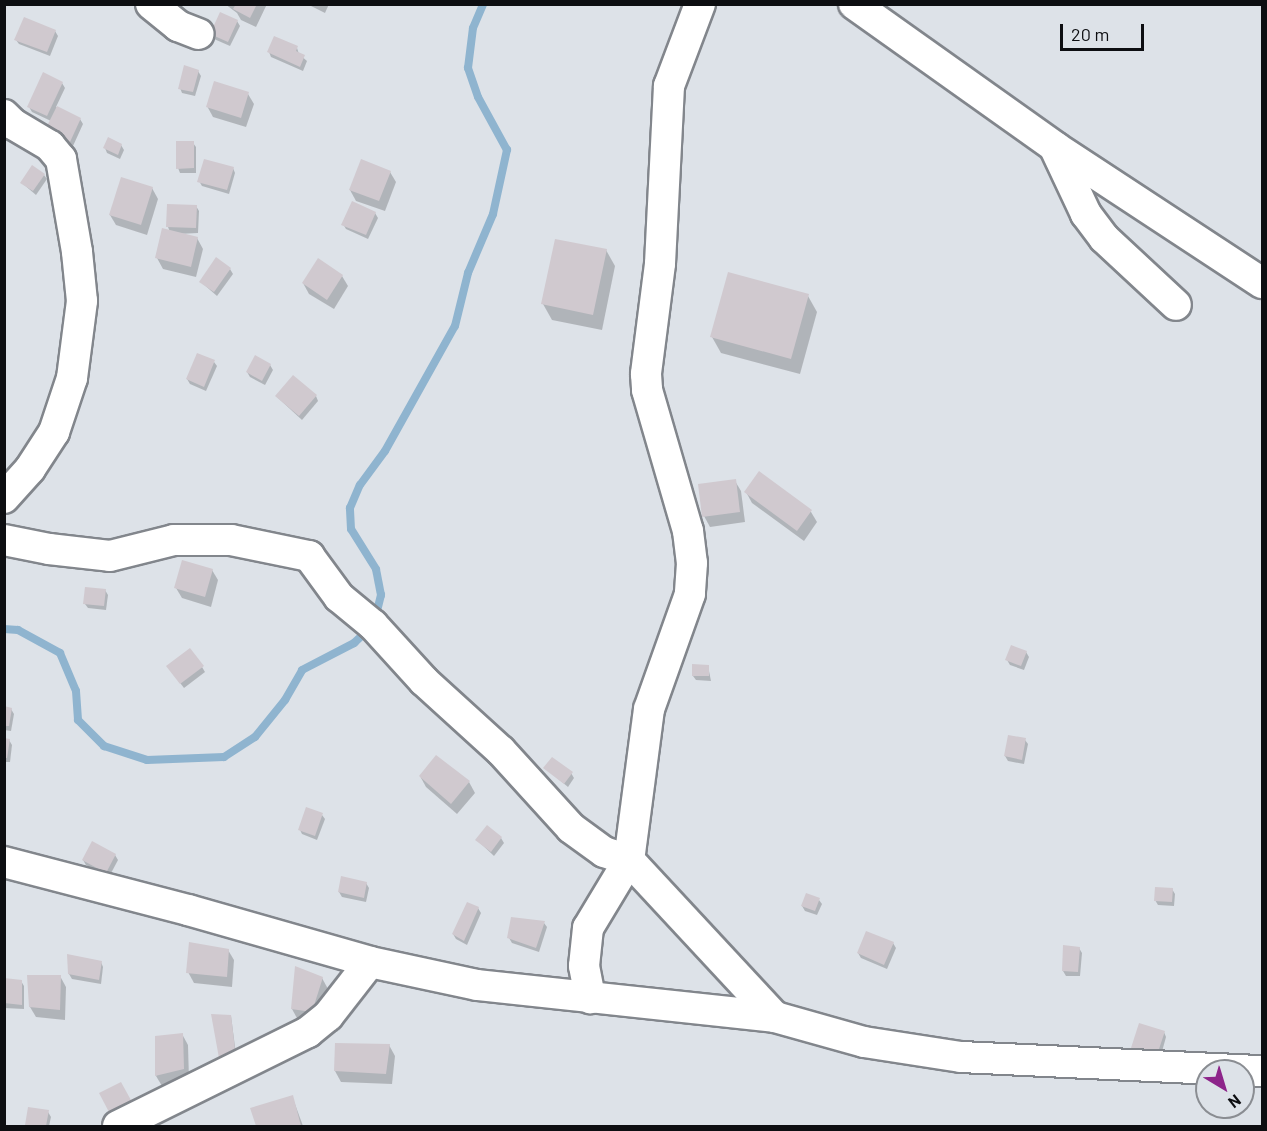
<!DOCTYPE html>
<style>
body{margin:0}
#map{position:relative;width:1267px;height:1131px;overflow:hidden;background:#dde2e8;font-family:Barlow,sans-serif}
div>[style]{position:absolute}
.shadow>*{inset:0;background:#0003}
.stream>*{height:8px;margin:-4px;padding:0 4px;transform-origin:4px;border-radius:4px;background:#8fb4cf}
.building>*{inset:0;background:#d0c9cf}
.roads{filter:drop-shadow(2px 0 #82868c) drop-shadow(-2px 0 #82868c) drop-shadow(0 2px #82868c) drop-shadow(0 -2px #82868c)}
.minor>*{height:30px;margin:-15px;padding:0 15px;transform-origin:15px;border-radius:15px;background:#fff}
span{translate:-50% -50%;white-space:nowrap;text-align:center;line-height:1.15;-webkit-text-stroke:4.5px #dde2e8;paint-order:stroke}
.frame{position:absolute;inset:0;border:6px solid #0d0e11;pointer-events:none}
.north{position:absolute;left:1195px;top:1059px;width:60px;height:60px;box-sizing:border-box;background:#dde2e8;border:2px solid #8a8d92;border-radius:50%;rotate:142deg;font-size:16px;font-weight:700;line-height:24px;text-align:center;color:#0d0e11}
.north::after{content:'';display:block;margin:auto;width:21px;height:27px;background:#8d248a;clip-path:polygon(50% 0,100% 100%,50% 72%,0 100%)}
.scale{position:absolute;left:1060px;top:24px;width:84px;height:27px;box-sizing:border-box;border:3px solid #0d0e11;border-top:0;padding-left:8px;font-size:18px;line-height:21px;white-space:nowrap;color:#0d0e11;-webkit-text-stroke:4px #dde2e8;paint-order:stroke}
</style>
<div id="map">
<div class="shadow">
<i style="clip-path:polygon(225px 4px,267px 4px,256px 27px,241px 20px,237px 13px)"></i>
<i style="clip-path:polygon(307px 4px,329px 4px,325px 13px)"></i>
<i style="clip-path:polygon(221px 14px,237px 21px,240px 26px,230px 46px,214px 39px,212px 34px)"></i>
<i style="clip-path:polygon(55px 31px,58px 36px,50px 56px,19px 44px,16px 40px)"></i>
<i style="clip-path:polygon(297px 48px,299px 54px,307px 61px,303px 71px,271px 57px,269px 52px)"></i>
<i style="clip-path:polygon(198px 71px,201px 76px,195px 96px,182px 93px,180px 88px)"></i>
<i style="clip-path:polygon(62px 83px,65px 88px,56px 107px,80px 119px,83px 124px,73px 146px,50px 135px,51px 121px,32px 112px,29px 107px)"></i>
<i style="clip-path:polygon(248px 94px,254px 104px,246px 127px,213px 117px,207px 106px)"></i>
<i style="clip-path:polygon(193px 143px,196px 147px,196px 173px,180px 173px,178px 168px)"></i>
<i style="clip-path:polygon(121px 145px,124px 150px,120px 159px,107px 153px,105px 148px)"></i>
<i style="clip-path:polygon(233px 168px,235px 173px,229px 194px,202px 186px,199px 181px)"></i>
<i style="clip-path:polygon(390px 172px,396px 182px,385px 211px,356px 201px,350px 190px)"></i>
<i style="clip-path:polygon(44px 175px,47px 179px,36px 195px,22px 183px)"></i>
<i style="clip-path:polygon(152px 188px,158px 199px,147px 235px,116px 225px,110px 215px)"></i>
<i style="clip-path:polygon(196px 206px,199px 211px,198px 233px,178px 234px,197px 238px,203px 249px,196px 277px,163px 269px,157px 258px,170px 232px,168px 227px)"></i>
<i style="clip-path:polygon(375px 213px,378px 218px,368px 239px,346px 229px,343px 224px)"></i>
<i style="clip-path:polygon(606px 250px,615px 266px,602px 330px,552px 320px,543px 304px)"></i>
<i style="clip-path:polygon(230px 269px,233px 274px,217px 296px,201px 282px)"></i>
<i style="clip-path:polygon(342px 276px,348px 286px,334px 309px,309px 294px,303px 283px)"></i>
<i style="clip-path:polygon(808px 296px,817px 312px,800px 374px,721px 353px,712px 337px)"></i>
<i style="clip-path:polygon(214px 362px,217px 366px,206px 391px,190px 384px,187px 379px)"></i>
<i style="clip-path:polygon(270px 365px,273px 370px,265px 385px,250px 377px,247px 372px)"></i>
<i style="clip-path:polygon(316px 396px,318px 401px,302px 420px,277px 397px)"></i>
<i style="clip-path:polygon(759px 474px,811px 512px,817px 522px,804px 541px,752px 503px,746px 492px)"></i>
<i style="clip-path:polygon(735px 481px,741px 491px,745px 522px,710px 527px,704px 516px)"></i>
<i style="clip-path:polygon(212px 570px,218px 580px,211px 607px,182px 598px,176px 588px)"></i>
<i style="clip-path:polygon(105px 590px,108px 595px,106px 610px,88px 608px,85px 604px)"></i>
<i style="clip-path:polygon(1026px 652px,1029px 657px,1024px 670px,1010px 665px,1007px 660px)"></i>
<i style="clip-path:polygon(708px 666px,711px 681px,696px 680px,693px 676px)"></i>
<i style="clip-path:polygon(202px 667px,205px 672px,184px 688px,171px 671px)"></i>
<i style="clip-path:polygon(4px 708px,11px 709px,14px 714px,11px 731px,4px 730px)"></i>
<i style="clip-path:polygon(4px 740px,9px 740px,12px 745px,10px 762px,4px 762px)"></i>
<i style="clip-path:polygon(1025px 740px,1028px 744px,1024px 764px,1008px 761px,1005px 756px)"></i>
<i style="clip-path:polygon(545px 768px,571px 773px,574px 778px,568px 787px)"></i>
<i style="clip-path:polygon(420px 776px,469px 782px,475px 793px,457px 814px,426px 787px)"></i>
<i style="clip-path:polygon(322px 815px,325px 819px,317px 840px,302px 834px,300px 830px)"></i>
<i style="clip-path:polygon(501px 838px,504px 843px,494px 856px,477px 840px)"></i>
<i style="clip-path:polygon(115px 855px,118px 860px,109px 877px,86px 865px,83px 860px)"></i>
<i style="clip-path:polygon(366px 883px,369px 888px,366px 902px,342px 897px,339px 892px)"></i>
<i style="clip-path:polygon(1172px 889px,1175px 894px,1174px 906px,1158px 905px,1155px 900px)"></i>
<i style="clip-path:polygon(819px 900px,822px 904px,817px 915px,805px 911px,802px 906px)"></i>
<i style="clip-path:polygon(478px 908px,481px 913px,467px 945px,456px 939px,453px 934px)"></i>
<i style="clip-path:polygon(544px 923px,547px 927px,539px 952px,512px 943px,509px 938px)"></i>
<i style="clip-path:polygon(893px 943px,896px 948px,887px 969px,861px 958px,858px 953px)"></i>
<i style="clip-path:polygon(1079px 948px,1082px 953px,1080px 976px,1066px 976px,1063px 971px)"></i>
<i style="clip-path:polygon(228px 950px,234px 960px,232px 987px,194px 983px,188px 972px)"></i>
<i style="clip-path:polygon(101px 962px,103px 967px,101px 984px,72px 979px,69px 974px)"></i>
<i style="clip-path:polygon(60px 976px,66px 987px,65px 1020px,36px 1017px,30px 1007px)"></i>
<i style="clip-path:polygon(322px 978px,328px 989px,317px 1022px,298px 1020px,292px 1009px)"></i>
<i style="clip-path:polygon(4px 979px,21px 981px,24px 986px,24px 1009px,4px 1008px)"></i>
<i style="clip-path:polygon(231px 1016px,237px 1062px,223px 1062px,220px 1057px)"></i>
<i style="clip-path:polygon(1164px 1032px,1166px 1037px,1160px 1059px,1136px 1052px,1133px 1048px)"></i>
<i style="clip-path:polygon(182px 1034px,188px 1045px,189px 1080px,162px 1086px,156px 1076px)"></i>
<i style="clip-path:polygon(389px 1045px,395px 1056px,392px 1084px,341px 1082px,335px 1071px)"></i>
<i style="clip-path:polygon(292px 1096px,303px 1126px,258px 1126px,252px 1109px)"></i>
<i style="clip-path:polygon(48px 1112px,51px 1117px,49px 1126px,28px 1126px,26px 1124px)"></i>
</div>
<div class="stream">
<i style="left:375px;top:619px;width:25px;rotate:-76deg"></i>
<i style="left:381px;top:595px;width:26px;rotate:-101deg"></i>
<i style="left:376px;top:569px;width:47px;rotate:-122deg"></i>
<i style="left:351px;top:529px;width:21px;rotate:-93deg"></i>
<i style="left:350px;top:508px;width:25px;rotate:-67deg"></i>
<i style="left:360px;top:485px;width:42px;rotate:-53.7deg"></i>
<i style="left:385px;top:451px;width:143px;rotate:-60.8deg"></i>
<i style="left:455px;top:326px;width:55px;rotate:-76.2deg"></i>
<i style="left:468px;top:273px;width:64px;rotate:-67deg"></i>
<i style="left:493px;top:214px;width:66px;rotate:-77.7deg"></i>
<i style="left:507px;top:150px;width:60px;rotate:-118.7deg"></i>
<i style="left:478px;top:97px;width:31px;rotate:-109deg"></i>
<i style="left:468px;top:68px;width:40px;rotate:-82.9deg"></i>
<i style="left:473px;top:28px;width:26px;rotate:-67deg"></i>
<i style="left:4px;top:629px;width:14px;rotate:4deg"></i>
<i style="left:18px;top:630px;width:48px;rotate:28.7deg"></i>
<i style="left:60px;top:653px;width:41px;rotate:67.2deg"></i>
<i style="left:76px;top:691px;width:29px;rotate:86deg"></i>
<i style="left:78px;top:720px;width:37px;rotate:45deg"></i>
<i style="left:104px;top:746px;width:45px;rotate:18deg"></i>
<i style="left:147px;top:760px;width:77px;rotate:-2.2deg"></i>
<i style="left:224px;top:757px;width:37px;rotate:-33deg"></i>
<i style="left:255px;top:737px;width:48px;rotate:-51deg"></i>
<i style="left:285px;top:700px;width:34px;rotate:-60deg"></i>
<i style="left:302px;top:670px;width:59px;rotate:-27.4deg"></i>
<i style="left:354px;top:643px;width:21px;rotate:-43deg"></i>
</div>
<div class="building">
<i style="clip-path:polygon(236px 4px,257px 4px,250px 18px,233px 9px)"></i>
<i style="clip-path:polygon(220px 12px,238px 20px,228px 42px,210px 34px)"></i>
<i style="clip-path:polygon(24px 17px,56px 30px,47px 52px,14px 40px)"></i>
<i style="clip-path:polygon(274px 36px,298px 46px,296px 51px,305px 55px,300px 67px,267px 52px)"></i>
<i style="clip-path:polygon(184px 65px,199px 70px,193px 92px,178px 89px)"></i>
<i style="clip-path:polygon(43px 72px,63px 82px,47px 116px,27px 107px)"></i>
<i style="clip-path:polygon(214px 81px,249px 92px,241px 118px,206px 107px)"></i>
<i style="clip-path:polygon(57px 106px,81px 118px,70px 142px,45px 130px)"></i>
<i style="clip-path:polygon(108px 137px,122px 144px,118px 155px,103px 148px)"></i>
<i style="clip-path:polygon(176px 141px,194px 141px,194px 168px,176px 169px)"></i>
<i style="clip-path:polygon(204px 159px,234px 167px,227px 190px,197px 182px)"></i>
<i style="clip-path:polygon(361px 159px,391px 171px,379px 201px,349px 190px)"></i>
<i style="clip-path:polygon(32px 165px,45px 174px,33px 191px,20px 183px)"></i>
<i style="clip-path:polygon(121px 177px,153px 187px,141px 225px,109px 215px)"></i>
<i style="clip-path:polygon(352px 201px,376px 212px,366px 235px,341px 225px)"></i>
<i style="clip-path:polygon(167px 204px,197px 205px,196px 228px,166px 227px)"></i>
<i style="clip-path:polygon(162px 228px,198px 237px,191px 267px,155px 258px)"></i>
<i style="clip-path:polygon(555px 239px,607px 249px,593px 315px,541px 304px)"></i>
<i style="clip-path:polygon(216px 257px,231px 268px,214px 292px,199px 282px)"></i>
<i style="clip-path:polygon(318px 258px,343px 275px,327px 300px,302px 283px)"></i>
<i style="clip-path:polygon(728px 272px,809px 294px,791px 359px,710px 337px)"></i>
<i style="clip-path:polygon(197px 353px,215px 360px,204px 387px,186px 379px)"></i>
<i style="clip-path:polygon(255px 355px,271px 364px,262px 381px,246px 372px)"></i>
<i style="clip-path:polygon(293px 375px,317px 395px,299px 416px,275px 396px)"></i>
<i style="clip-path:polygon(759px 471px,812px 510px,797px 531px,744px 492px)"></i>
<i style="clip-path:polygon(736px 479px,740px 512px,702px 517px,698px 484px)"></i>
<i style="clip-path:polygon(182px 560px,213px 569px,205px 597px,174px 588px)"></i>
<i style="clip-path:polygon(85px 587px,106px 589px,104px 606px,83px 604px)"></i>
<i style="clip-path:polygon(1011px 645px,1027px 651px,1021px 666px,1005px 660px)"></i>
<i style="clip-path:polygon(190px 648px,204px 666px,180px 684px,166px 666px)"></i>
<i style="clip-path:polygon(692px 664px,709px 665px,709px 676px,692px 676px)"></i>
<i style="clip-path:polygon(4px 706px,12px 708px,9px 726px,4px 726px)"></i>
<i style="clip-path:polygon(1008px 735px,1026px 738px,1022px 760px,1004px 756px)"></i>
<i style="clip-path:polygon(4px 738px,10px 739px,7px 758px,4px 758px)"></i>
<i style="clip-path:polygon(436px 755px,470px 781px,451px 804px,419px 776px)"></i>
<i style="clip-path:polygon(552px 757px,573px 772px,564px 784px,543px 768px)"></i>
<i style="clip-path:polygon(306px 807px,323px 813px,315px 836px,298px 830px)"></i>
<i style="clip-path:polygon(487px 825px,502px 837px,491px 852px,475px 840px)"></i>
<i style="clip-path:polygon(92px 841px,116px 854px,106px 873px,82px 860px)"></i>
<i style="clip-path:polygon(341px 876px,367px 882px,364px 898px,338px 892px)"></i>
<i style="clip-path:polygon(1155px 887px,1173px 888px,1172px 902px,1154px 901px)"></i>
<i style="clip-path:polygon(806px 893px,820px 898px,815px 911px,801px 906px)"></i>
<i style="clip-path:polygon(467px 902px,479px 907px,464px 941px,452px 934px)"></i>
<i style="clip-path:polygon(511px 917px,545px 921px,536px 948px,507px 938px)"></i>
<i style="clip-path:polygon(866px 931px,894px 942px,884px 965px,857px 953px)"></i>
<i style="clip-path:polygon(189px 942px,229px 949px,227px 977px,186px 973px)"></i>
<i style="clip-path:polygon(1063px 945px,1080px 947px,1078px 972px,1062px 971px)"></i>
<i style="clip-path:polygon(67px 954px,102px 961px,99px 980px,68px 974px)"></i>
<i style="clip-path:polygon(295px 966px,323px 977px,312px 1012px,291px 1009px)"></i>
<i style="clip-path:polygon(27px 975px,61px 975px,60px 1010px,29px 1007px)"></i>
<i style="clip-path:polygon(4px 978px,22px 980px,22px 1005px,4px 1003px)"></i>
<i style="clip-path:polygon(211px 1014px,231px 1015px,236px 1058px,219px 1058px)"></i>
<i style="clip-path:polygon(1139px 1023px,1165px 1031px,1157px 1055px,1131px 1048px)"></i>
<i style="clip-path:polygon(183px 1033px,184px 1069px,155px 1076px,155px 1036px)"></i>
<i style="clip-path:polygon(335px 1043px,390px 1044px,386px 1074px,334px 1071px)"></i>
<i style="clip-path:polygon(121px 1082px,132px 1102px,110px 1114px,99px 1093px)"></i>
<i style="clip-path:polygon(293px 1095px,301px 1126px,256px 1126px,250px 1108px)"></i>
<i style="clip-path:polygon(28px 1107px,49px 1110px,46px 1126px,25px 1125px)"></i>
</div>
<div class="roads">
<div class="minor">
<i style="left:151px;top:4px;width:35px;rotate:39deg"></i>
<i style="left:178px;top:26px;width:22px;rotate:21deg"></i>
<i style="left:700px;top:4px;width:88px;rotate:110.7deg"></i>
<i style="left:669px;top:86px;width:178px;rotate:92.9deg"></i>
<i style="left:660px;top:264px;width:111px;rotate:97.3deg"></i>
<i style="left:646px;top:374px;width:16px;rotate:86deg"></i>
<i style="left:647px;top:390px;width:147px;rotate:73.8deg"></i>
<i style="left:688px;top:531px;width:32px;rotate:83deg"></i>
<i style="left:692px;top:563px;width:31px;rotate:94deg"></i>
<i style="left:690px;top:594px;width:122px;rotate:109.6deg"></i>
<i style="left:649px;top:709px;width:152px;rotate:97.5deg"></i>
<i style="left:629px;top:860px;width:214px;rotate:47.1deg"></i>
<i style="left:775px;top:1017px;width:92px;rotate:15.7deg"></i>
<i style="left:864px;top:1042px;width:98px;rotate:8.8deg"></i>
<i style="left:961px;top:1057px;width:301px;rotate:2.7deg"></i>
<i style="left:854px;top:4px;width:247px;rotate:35.4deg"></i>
<i style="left:1055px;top:147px;width:248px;rotate:33.3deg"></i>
<i style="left:4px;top:115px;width:13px;rotate:45deg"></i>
<i style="left:13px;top:124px;width:43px;rotate:30.7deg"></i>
<i style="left:50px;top:146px;width:17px;rotate:50deg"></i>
<i style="left:61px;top:159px;width:94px;rotate:80.2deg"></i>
<i style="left:77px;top:252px;width:49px;rotate:84.2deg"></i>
<i style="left:82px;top:301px;width:78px;rotate:97.4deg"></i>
<i style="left:72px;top:378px;width:57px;rotate:108.4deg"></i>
<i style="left:54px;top:432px;width:44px;rotate:123deg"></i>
<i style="left:30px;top:469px;width:39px;rotate:132deg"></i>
<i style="left:1055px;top:148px;width:73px;rotate:64.8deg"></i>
<i style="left:1086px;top:214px;width:30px;rotate:53deg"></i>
<i style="left:1104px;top:238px;width:98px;rotate:42.9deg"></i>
<i style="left:4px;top:540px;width:46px;rotate:11.3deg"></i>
<i style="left:49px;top:549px;width:61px;rotate:6.5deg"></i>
<i style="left:110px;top:556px;width:66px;rotate:-14deg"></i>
<i style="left:174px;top:540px;width:57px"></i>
<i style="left:231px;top:540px;width:80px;rotate:11.6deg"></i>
<i style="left:309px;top:556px;width:51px;rotate:53.8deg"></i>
<i style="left:339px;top:597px;width:44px;rotate:39.5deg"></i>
<i style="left:373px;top:625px;width:76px;rotate:47.7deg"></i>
<i style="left:424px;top:681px;width:104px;rotate:42.3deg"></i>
<i style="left:501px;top:751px;width:104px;rotate:47.7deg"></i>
<i style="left:571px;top:828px;width:41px;rotate:36deg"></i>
<i style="left:604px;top:852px;width:26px;rotate:18deg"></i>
<i style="left:629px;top:860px;width:79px;rotate:121.1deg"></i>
<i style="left:588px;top:928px;width:38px;rotate:96deg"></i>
<i style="left:584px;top:966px;width:33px;rotate:79deg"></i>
<i style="left:4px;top:862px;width:190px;rotate:14.6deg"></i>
<i style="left:188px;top:910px;width:189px;rotate:15.9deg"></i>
<i style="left:370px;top:962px;width:109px;rotate:12.1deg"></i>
<i style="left:477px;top:985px;width:300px;rotate:6.1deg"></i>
<i style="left:118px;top:1126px;width:212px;rotate:-26.3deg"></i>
<i style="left:308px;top:1032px;width:26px;rotate:-39deg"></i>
<i style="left:328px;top:1016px;width:68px;rotate:-52.1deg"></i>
</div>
</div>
<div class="frame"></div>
<div class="north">N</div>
<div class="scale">20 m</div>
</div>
